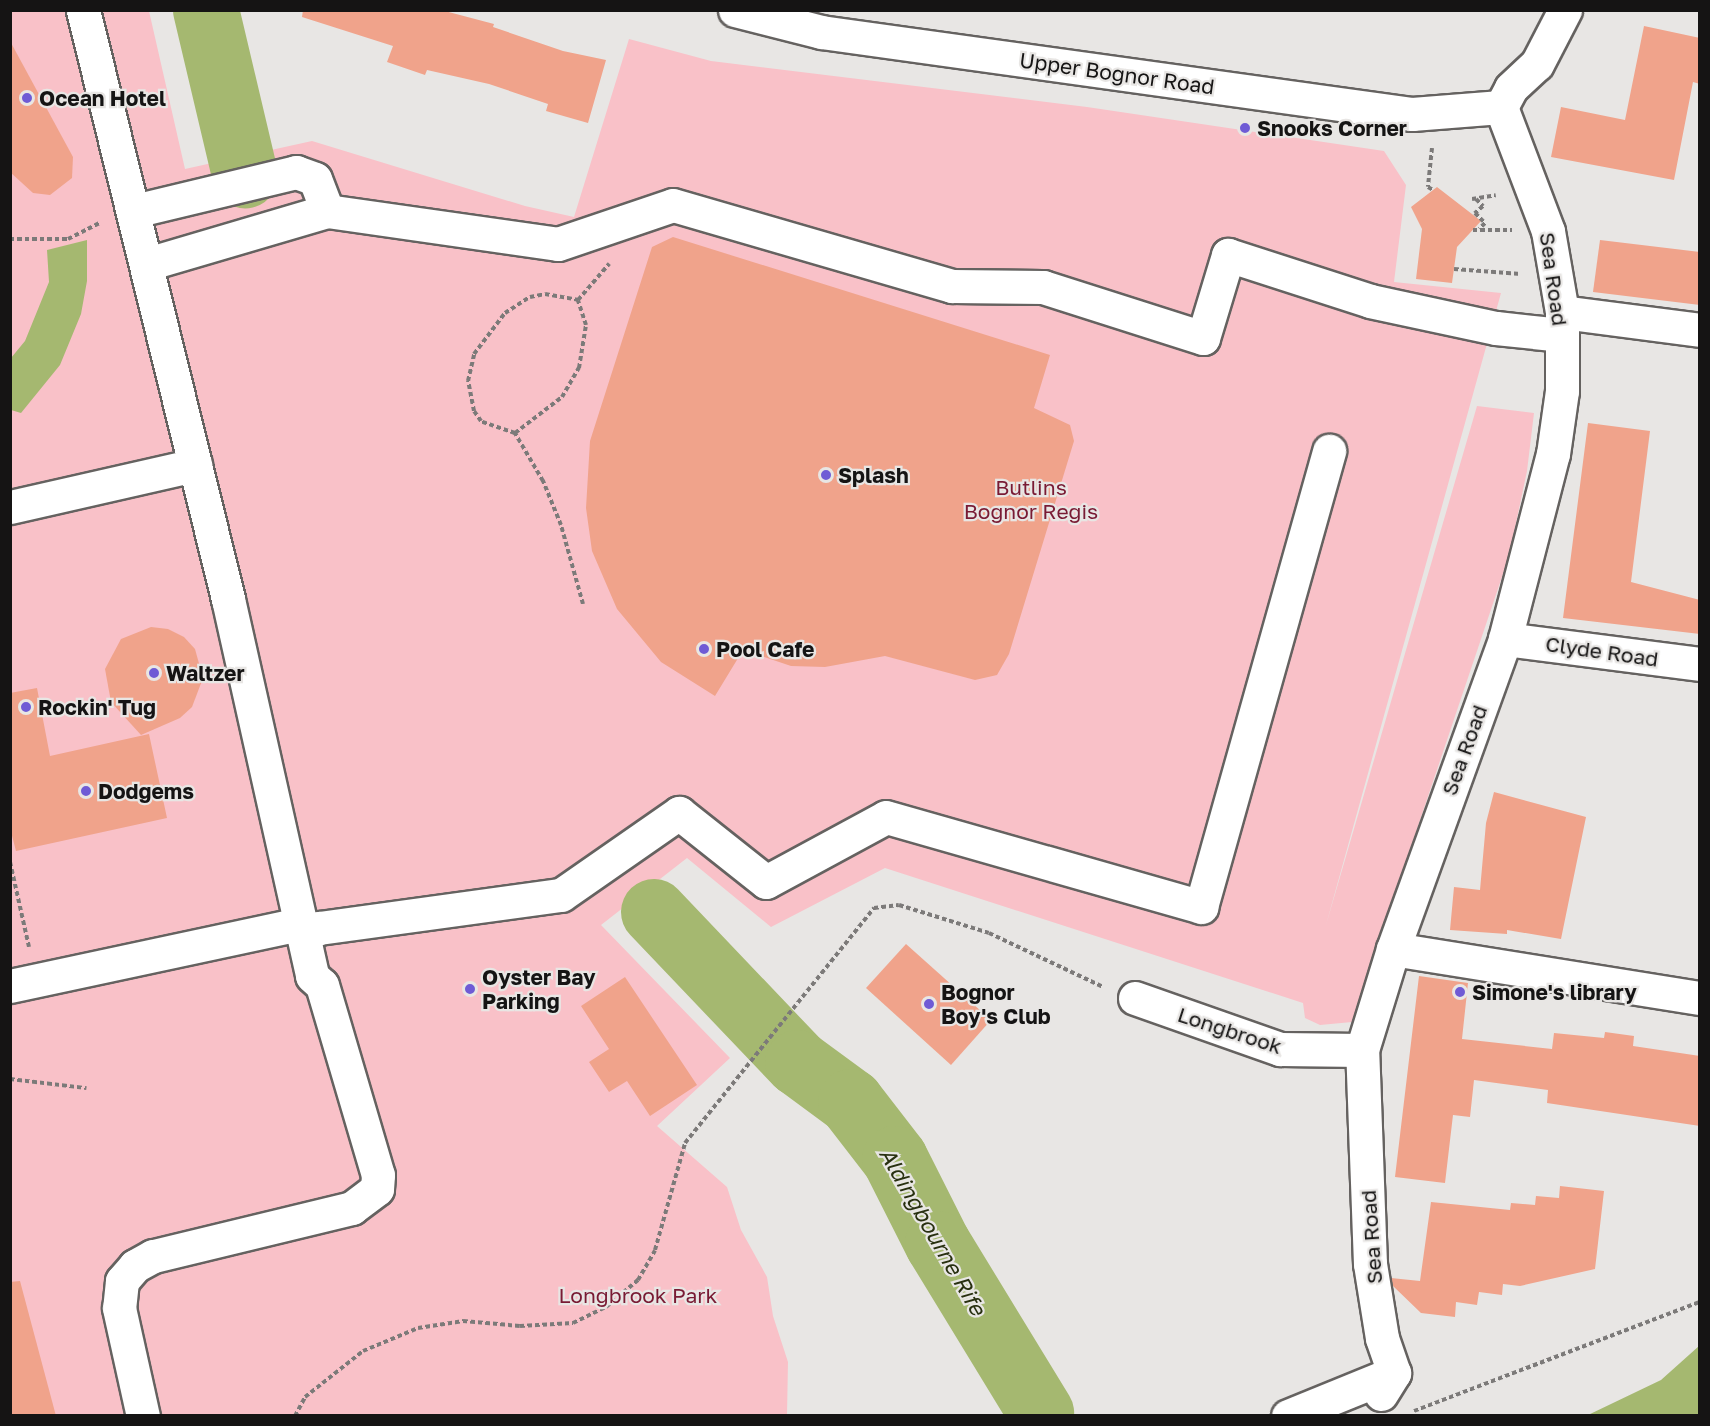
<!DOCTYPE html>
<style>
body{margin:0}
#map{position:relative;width:1710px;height:1426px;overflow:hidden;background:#e8e6e4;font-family:"Golos Text",sans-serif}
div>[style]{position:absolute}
.green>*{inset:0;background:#f9c1c8}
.water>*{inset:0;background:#a5b870}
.river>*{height:66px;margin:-33px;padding:0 33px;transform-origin:33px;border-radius:33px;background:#a5b870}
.building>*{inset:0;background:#f0a38b}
.path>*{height:4px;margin-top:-2px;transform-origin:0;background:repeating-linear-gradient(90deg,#7c7a79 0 4.5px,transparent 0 7.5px)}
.roads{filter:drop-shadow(2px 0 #656260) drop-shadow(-2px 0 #656260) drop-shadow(0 2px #656260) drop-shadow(0 -2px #656260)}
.minor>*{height:33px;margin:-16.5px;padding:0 16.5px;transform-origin:16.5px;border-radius:16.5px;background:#fff}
.dots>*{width:16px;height:16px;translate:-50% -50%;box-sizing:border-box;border:3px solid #e8e6e4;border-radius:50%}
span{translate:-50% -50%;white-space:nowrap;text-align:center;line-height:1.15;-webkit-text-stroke:4.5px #e8e6e4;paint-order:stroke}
.street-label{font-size:21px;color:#151414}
.poi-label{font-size:21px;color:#151414;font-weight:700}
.left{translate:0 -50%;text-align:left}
.park-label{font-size:21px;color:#791b34}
.water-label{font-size:22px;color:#283010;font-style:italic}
.frame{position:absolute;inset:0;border:12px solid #151414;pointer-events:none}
</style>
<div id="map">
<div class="green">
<i style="clip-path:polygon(11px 11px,149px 11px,185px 169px,312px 141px,525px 206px,574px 217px,629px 39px,711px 61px,1087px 107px,1384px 151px,1406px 185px,1394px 282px,1501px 293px,1326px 925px,1477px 406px,1534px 413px,1527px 471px,1509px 556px,1352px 1022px,1320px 1025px,1305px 1018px,1303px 1003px,885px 868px,771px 927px,687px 858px,601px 925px,730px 1058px,657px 1126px,727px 1187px,741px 1230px,767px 1277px,773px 1316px,788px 1362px,787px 1415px,11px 1415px)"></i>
</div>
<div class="water">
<i style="clip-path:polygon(87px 240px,87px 281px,81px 314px,60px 365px,21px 413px,11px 410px,11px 358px,25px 341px,49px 282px,47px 250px)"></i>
<i style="clip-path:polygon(1699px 1346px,1699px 1415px,1588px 1415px,1661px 1380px)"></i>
</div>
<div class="river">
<i style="left:206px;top:10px;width:170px;rotate:76.7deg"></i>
<i style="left:654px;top:912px;width:209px;rotate:46.4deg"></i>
<i style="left:798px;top:1063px;width:66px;rotate:36.3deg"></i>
<i style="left:851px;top:1102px;width:72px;rotate:52.3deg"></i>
<i style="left:895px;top:1159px;width:95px;rotate:63.2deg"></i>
<i style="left:938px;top:1244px;width:198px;rotate:58.6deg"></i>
</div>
<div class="building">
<i style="clip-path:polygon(303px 10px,441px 10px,494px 24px,493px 27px,563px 51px,606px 60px,588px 123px,546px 111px,548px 104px,489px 84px,427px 70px,425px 75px,387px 62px,393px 46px,302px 17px)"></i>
<i style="clip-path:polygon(1644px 26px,1700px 38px,1700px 84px,1693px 82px,1674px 180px,1551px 157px,1561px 107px,1625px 120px)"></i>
<i style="clip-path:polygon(10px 41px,73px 157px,72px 178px,50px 195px,33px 193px,10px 172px)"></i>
<i style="clip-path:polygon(1437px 187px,1481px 221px,1457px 247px,1452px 283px,1416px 279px,1422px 229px,1411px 207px)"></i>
<i style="clip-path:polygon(673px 237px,1050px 355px,1034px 408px,1070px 425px,1074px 441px,1009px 654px,997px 675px,975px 680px,885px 656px,825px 667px,791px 666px,743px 650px,715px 696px,661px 662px,617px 609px,592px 551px,586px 508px,590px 441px,652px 247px)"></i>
<i style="clip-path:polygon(1600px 240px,1700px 252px,1700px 305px,1593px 292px)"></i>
<i style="clip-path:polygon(1588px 423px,1650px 431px,1631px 582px,1700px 600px,1700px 634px,1563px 618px)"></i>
<i style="clip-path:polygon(151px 627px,168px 629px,184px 637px,195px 649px,203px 678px,192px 707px,180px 718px,141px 735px,111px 702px,105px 669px,121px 639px)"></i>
<i style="clip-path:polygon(37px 688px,50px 756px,149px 734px,167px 818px,16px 851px,10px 828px,10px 693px)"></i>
<i style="clip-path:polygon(1494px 792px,1586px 817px,1561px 939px,1507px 930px,1507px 934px,1450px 930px,1454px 887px,1480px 890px,1486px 823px)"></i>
<i style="clip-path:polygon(906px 944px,991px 1020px,951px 1065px,866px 988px)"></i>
<i style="clip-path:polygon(1419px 976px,1468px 983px,1462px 1039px,1552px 1049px,1554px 1033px,1604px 1038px,1605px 1032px,1634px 1036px,1633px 1046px,1700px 1056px,1700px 1126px,1547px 1103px,1548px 1090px,1474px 1080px,1470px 1117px,1453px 1115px,1445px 1183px,1395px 1177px)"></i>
<i style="clip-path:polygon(625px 977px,697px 1085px,650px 1116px,627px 1081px,609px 1092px,589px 1062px,609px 1049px,581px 1006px)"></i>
<i style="clip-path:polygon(1560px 1186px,1604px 1191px,1595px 1269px,1520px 1286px,1503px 1284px,1502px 1295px,1479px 1292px,1477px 1305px,1456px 1302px,1455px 1317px,1421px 1313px,1393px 1286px,1391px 1278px,1420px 1281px,1431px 1202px,1510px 1210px,1511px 1203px,1535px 1205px,1536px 1196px,1559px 1198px)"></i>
<i style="clip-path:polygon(20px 1281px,56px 1416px,10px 1416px,10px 1282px)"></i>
</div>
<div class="path">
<i style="left:1432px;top:148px;width:39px;rotate:96deg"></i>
<i style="left:1428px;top:187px;width:6px;rotate:31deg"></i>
<i style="left:1472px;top:199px;width:24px;rotate:-9deg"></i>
<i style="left:1476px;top:199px;width:10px;rotate:45deg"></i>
<i style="left:1483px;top:206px;width:11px;rotate:139deg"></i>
<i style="left:1475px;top:213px;width:14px;rotate:45deg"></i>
<i style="left:1485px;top:223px;width:8px;rotate:135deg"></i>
<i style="left:1473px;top:230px;width:39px"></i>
<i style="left:10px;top:239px;width:58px"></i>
<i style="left:68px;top:239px;width:35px;rotate:-27deg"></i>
<i style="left:1454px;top:269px;width:67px;rotate:4.3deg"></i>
<i style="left:515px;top:433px;width:59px;rotate:-37.5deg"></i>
<i style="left:562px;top:397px;width:34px;rotate:-60deg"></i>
<i style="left:579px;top:368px;width:44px;rotate:-80.8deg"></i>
<i style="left:586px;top:325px;width:26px;rotate:-108deg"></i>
<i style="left:583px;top:604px;width:82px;rotate:-105.6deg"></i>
<i style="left:561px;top:525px;width:48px;rotate:-112.2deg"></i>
<i style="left:543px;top:481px;width:56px;rotate:-120.3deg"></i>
<i style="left:515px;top:433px;width:36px;rotate:-161deg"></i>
<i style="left:481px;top:421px;width:12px;rotate:-125deg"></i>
<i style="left:474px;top:411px;width:31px;rotate:-101deg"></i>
<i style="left:468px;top:381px;width:28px;rotate:-77deg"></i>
<i style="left:474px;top:354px;width:51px;rotate:-52.9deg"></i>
<i style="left:505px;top:313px;width:30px;rotate:-33deg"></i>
<i style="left:530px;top:297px;width:15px;rotate:-11deg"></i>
<i style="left:545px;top:294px;width:34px;rotate:10deg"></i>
<i style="left:578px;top:300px;width:48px;rotate:-49.3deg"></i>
<i style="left:10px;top:862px;width:87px;rotate:77.4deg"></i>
<i style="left:10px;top:1079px;width:77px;rotate:6.8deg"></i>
<i style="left:1414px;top:1411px;width:306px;rotate:-20.9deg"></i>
<i style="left:295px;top:1416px;width:21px;rotate:-62deg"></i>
<i style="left:305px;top:1397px;width:74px;rotate:-38.4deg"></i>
<i style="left:363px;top:1351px;width:60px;rotate:-22.7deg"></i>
<i style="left:418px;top:1328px;width:46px;rotate:-8.8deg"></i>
<i style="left:463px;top:1321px;width:57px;rotate:5deg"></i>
<i style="left:520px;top:1326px;width:53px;rotate:-3.2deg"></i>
<i style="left:573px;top:1323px;width:37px;rotate:-26deg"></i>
<i style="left:606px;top:1307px;width:42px;rotate:-40.2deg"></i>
<i style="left:638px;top:1280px;width:34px;rotate:-60deg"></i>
<i style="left:655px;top:1250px;width:111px;rotate:-74.3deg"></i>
<i style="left:685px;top:1143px;width:302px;rotate:-51.2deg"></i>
<i style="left:874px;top:908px;width:25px;rotate:-7deg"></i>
<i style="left:899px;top:905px;width:94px;rotate:17.3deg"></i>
<i style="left:989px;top:933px;width:126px;rotate:25.3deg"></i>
</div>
<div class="roads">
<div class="minor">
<i style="left:83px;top:10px;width:607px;rotate:76.17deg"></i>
<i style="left:228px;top:599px;width:386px;rotate:77.4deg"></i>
<i style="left:312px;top:976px;width:13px;rotate:42deg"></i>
<i style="left:322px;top:985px;width:198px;rotate:73.6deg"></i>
<i style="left:378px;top:1175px;width:14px;rotate:94deg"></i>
<i style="left:377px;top:1189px;width:31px;rotate:143deg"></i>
<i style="left:352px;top:1208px;width:205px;rotate:166.4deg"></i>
<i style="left:153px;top:1256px;width:21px;rotate:151deg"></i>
<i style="left:135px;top:1266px;width:20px;rotate:131deg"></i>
<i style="left:122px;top:1281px;width:27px;rotate:96deg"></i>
<i style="left:119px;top:1308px;width:111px;rotate:77.5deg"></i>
<i style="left:735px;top:10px;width:89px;rotate:14.3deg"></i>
<i style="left:821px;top:32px;width:597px;rotate:7.9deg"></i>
<i style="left:1412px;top:114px;width:89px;rotate:-4.5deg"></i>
<i style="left:1501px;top:107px;width:21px;rotate:-62deg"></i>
<i style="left:1511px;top:88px;width:35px;rotate:-43deg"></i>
<i style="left:1537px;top:64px;width:61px;rotate:-62.6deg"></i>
<i style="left:134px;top:211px;width:167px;rotate:-13.5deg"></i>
<i style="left:296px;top:172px;width:20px;rotate:20deg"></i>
<i style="left:315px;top:179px;width:34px;rotate:69deg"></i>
<i style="left:147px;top:264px;width:188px;rotate:-16.4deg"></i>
<i style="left:327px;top:211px;width:233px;rotate:8.1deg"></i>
<i style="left:558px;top:244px;width:121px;rotate:-18.7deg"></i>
<i style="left:673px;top:205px;width:291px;rotate:16.2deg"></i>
<i style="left:952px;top:286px;width:91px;rotate:0.6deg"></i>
<i style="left:1043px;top:287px;width:168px;rotate:17.7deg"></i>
<i style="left:1203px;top:338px;width:87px;rotate:-73.2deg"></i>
<i style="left:1228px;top:255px;width:149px;rotate:17.9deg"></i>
<i style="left:1370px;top:301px;width:129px;rotate:12.1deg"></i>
<i style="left:1496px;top:328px;width:65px;rotate:6.1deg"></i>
<i style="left:1562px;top:312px;width:139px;rotate:7.4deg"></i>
<i style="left:10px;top:507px;width:190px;rotate:-12.8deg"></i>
<i style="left:1505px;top:639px;width:197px;rotate:7.3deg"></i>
<i style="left:303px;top:936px;width:18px;rotate:-27deg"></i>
<i style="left:319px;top:928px;width:244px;rotate:-7.8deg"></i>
<i style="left:561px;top:895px;width:144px;rotate:-34.8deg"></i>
<i style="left:679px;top:813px;width:111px;rotate:38.4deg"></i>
<i style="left:766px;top:882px;width:136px;rotate:-28.4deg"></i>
<i style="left:886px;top:817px;width:328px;rotate:15.9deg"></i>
<i style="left:1201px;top:907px;width:474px;rotate:-74.3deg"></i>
<i style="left:1393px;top:949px;width:311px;rotate:9.1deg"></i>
<i style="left:10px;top:986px;width:297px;rotate:-12.1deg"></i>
<i style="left:1135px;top:998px;width:154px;rotate:19.4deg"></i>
<i style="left:1280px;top:1049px;width:82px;rotate:0.7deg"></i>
<i style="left:1381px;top:1394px;width:25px;rotate:-58deg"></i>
<i style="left:1394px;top:1373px;width:37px;rotate:-109deg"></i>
<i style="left:1382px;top:1338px;width:75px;rotate:-99.2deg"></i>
<i style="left:1370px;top:1264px;width:214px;rotate:-92.1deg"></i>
<i style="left:1362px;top:1050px;width:106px;rotate:-72.9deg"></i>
<i style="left:1393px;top:949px;width:330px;rotate:-70.1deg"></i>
<i style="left:1505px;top:639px;width:191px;rotate:-75.5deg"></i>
<i style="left:1553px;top:454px;width:64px;rotate:-81.9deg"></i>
<i style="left:1562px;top:391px;width:79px;rotate:-90deg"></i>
<i style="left:1562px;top:312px;width:82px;rotate:-99.8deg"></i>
<i style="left:1548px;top:231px;width:133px;rotate:-110.8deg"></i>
<i style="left:1288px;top:1416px;width:114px;rotate:-22.1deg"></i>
</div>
</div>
<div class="dots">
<i style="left:27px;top:98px;background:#6f5bd5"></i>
<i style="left:1245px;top:128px;background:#6f5bd5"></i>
<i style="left:826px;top:475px;background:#6f5bd5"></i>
<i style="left:704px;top:649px;background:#6f5bd5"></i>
<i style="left:154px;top:673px;background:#6f5bd5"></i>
<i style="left:26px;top:707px;background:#6f5bd5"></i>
<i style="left:86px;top:791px;background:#6f5bd5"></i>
<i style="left:470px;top:989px;background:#6f5bd5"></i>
<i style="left:1460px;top:992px;background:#6f5bd5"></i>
<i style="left:929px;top:1004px;background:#6f5bd5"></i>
</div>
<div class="street-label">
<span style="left:1117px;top:73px;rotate:8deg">Upper Bognor Road</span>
<span style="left:1554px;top:279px;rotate:82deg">Sea Road</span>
<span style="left:1602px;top:651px;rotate:8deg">Clyde Road</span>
<span style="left:1464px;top:750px;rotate:-70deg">Sea Road</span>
<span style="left:1230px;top:1030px;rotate:18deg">Longbrook</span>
<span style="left:1371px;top:1237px;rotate:-94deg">Sea Road</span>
</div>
<div class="poi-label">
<span class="left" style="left:39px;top:98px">Ocean Hotel</span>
<span class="left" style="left:1257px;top:128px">Snooks Corner</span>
<span class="left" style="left:838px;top:475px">Splash</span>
<span class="left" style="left:716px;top:649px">Pool Cafe</span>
<span class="left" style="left:166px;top:673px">Waltzer</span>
<span class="left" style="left:38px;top:707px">Rockin' Tug</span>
<span class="left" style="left:98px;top:791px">Dodgems</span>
<span class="left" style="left:482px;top:989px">Oyster Bay<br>Parking</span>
<span class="left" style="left:941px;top:1004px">Bognor<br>Boy's Club</span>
<span class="left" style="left:1472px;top:992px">Simone's library</span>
</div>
<div class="park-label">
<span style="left:1031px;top:499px">Butlins<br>Bognor Regis</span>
<span style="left:638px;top:1295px">Longbrook Park</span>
</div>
<div class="water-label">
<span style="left:933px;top:1231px;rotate:60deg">Aldingbourne Rife</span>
</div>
<div class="frame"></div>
</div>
